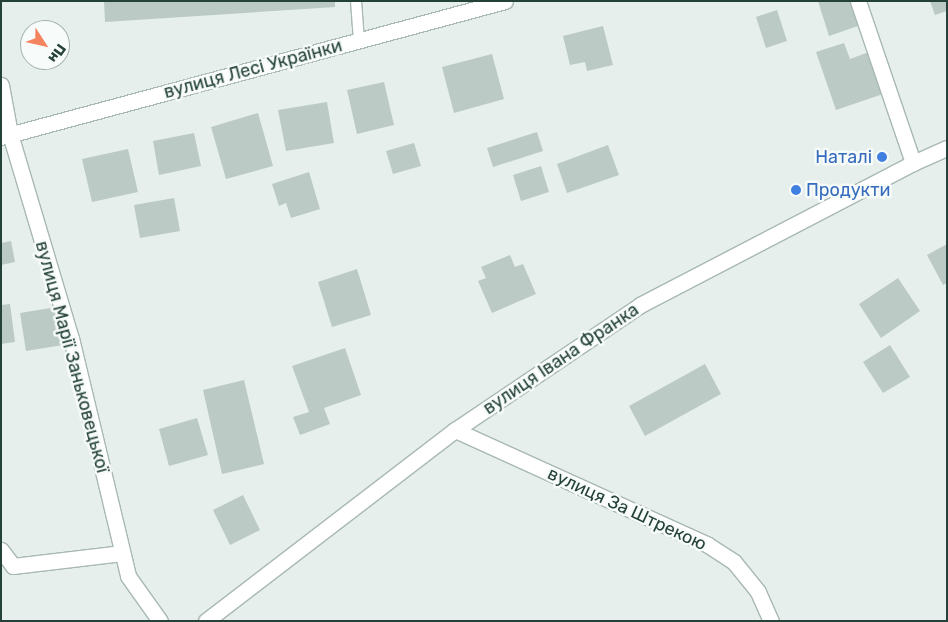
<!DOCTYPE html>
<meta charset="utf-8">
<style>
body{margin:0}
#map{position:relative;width:948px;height:622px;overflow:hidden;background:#e6efeb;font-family:Rubik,sans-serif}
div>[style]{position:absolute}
.building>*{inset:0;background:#bbcac4}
.roads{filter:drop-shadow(1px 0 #a8b8b2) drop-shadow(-1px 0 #a8b8b2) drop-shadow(0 1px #a8b8b2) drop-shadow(0 -1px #a8b8b2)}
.service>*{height:10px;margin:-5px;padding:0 5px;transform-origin:5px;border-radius:5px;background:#fff}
.minor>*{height:15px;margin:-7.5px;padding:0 7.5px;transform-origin:7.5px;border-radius:7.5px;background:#fff}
.secondary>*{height:15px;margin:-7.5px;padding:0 7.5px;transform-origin:7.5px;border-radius:7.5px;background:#fff}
.dots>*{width:14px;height:14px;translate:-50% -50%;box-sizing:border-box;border:2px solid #f7fbf9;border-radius:50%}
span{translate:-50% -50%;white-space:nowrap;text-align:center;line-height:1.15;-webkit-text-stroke:5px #f7fbf9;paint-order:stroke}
.street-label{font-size:18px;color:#24423a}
.shop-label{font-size:18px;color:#366cbe}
.right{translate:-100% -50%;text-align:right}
.left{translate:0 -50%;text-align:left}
.frame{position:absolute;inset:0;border:2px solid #24423a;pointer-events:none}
.north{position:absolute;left:20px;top:20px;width:50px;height:50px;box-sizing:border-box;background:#f7fbf9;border:1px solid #a3b1ad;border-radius:50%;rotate:125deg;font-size:14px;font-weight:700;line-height:20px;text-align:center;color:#24423a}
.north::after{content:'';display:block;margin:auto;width:18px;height:22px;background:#f4845f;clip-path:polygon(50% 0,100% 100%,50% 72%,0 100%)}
</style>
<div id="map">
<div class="building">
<i style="clip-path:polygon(104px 1px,335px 1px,335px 7px,105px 22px)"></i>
<i style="clip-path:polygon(818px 1px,850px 1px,858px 26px,829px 36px)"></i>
<i style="clip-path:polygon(930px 1px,947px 1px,947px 11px,935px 15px)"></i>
<i style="clip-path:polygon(777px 10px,787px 41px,766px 48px,756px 17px)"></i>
<i style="clip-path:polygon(603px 26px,613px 65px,587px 71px,585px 62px,570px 65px,563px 36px)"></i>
<i style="clip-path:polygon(844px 43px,850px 59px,869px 52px,883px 94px,836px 110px,816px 52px)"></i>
<i style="clip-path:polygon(492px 54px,504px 99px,454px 113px,442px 67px)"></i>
<i style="clip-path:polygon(384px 82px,394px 125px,357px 134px,347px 90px)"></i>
<i style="clip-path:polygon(327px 102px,334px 143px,286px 151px,278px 110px)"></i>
<i style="clip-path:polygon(258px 113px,273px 166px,226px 179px,211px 127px)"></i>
<i style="clip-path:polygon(537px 132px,543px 151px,493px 167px,487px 148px)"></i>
<i style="clip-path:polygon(194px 133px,201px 166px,159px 175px,153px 141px)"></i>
<i style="clip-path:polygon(414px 143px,421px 166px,393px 174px,386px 151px)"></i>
<i style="clip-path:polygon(608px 145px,619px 175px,567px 193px,557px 164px)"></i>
<i style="clip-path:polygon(128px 149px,138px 192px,92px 202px,82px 159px)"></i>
<i style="clip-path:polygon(541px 166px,549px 192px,521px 201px,513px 175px)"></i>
<i style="clip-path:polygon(309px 172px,320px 209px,291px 218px,286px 203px,279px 206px,272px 184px)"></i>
<i style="clip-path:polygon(174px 198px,180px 231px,140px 238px,134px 205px)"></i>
<i style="clip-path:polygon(11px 241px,15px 262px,1px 265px,1px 243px)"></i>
<i style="clip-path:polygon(947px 244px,947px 283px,943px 285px,927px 255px)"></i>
<i style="clip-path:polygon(510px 255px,515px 267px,523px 264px,536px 294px,492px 313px,478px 281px,486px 278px,481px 267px)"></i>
<i style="clip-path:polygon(357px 269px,371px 315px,332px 327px,318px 282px)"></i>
<i style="clip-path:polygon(898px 278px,920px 311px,881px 338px,859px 304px)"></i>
<i style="clip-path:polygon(10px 304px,15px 342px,1px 344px,1px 305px)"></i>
<i style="clip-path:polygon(57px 307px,63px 345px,26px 351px,20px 313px)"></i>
<i style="clip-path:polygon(890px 345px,910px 377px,883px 393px,863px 362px)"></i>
<i style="clip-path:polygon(345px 348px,361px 395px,324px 408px,330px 424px,300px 435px,293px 417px,309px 412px,292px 366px)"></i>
<i style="clip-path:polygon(705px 364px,721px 394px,645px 436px,629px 406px)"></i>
<i style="clip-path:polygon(244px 380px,264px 464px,222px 474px,203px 390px)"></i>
<i style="clip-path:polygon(197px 418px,208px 455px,169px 466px,159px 429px)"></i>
<i style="clip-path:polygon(243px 495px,260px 530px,230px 545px,213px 510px)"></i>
</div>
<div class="roads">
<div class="service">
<i style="left:356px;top:1px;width:40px;rotate:85.7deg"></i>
</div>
<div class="minor">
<i style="left:858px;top:1px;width:171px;rotate:71.2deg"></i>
<i style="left:1px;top:85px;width:50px;rotate:79.6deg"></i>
<i style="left:10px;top:134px;width:213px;rotate:73.4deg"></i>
<i style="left:71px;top:338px;width:245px;rotate:76.5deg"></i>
<i style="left:128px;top:576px;width:55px;rotate:54.6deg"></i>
<i style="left:1px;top:137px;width:522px;rotate:-15.1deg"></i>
<i style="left:455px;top:430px;width:278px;rotate:24.4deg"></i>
<i style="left:708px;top:545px;width:31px;rotate:33deg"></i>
<i style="left:734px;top:562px;width:38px;rotate:51deg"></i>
<i style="left:758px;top:592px;width:32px;rotate:66deg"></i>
<i style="left:1px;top:550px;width:20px;rotate:53deg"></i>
<i style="left:13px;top:566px;width:110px;rotate:-6.8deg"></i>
</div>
<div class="secondary">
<i style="left:206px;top:621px;width:314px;rotate:-37.5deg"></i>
<i style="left:455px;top:430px;width:223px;rotate:-34deg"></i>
<i style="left:640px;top:305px;width:308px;rotate:-27.5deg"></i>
<i style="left:913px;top:163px;width:37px;rotate:-24deg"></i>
</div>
</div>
<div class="dots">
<i style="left:882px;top:157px;background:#3f7fe0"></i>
<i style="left:796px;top:190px;background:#3f7fe0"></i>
</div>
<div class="street-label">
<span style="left:253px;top:69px;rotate:-15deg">вулиця Лесі Українки</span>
<span style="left:72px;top:357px;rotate:75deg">вулиця Марії Заньковецької</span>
<span style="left:561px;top:359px;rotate:-34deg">вулиця Івана Франка</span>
<span style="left:627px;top:509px;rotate:25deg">вулиця За Штрекою</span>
</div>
<div class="shop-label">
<span class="right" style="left:872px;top:157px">Наталi</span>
<span class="left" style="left:806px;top:190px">Продукти</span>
</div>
<div class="frame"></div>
<div class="north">Пн</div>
</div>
